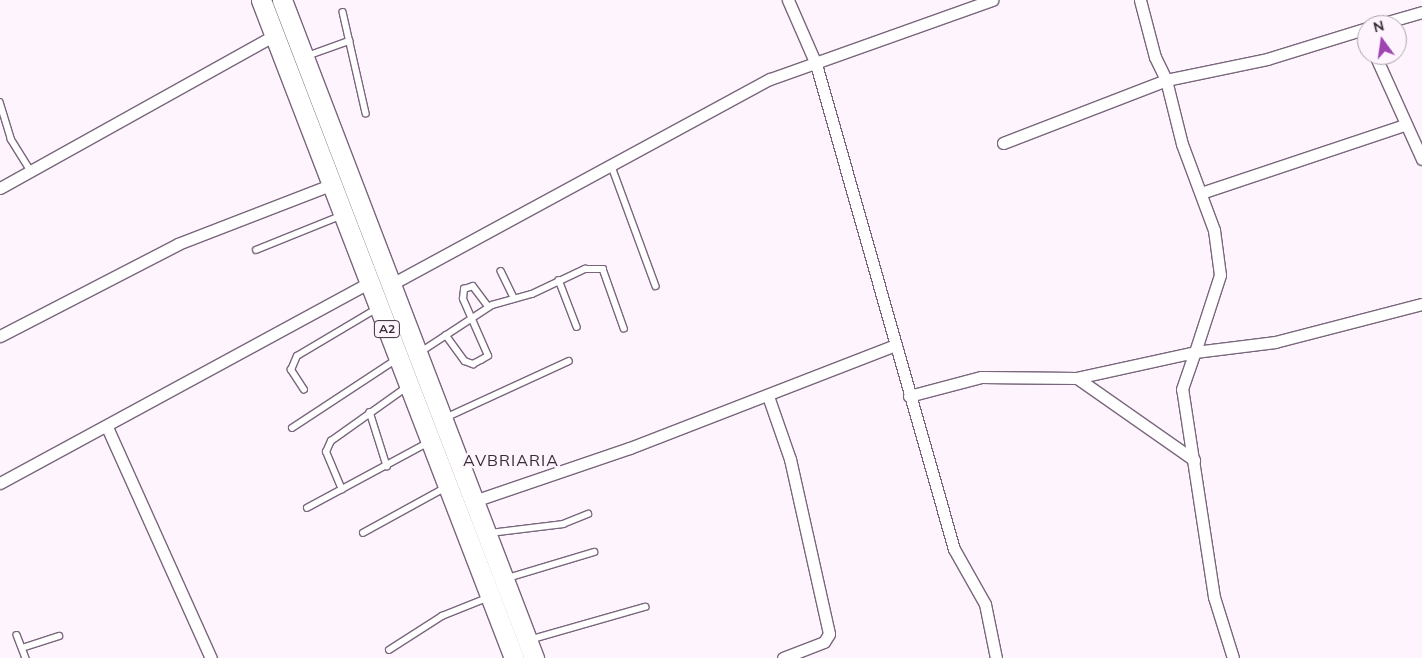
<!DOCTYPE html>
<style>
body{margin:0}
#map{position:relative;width:1422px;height:658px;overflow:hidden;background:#fdf4fe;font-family:Mulish,sans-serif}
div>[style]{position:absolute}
.roads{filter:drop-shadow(1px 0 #79667c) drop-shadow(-1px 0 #79667c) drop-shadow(0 1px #79667c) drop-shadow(0 -1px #79667c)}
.service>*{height:5.5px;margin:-2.75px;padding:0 2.75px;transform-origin:2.75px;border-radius:2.75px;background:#fff}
.minor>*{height:11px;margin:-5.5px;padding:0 5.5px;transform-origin:5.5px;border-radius:5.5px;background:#fff}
.trunk>*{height:19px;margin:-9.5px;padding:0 9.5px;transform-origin:9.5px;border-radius:9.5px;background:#fff}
span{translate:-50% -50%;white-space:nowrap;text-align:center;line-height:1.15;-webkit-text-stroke:4.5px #fdf4fe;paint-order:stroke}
.shield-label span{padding:1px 4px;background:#fdf4fe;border:1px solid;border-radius:4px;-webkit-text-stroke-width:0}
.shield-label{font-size:12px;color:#352d37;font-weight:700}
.quarter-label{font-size:16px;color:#352d37;letter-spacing:1px}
.north{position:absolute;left:1357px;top:15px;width:50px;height:50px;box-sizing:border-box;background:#fdf4fe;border:1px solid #ada4ae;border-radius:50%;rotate:346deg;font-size:14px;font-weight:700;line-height:20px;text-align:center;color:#352d37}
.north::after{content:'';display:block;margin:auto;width:18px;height:22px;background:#9f45b1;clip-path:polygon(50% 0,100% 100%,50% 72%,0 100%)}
</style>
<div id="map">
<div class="roads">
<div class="service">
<i style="left:343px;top:12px;width:104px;rotate:77.2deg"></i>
<i style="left:307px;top:56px;width:45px;rotate:-19.7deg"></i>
<i style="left:0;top:102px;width:39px;rotate:73deg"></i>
<i style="left:11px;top:139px;width:36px;rotate:58deg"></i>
<i style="left:611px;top:164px;width:130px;rotate:69.8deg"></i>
<i style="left:256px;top:250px;width:91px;rotate:-22deg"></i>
<i style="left:501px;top:271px;width:30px;rotate:64deg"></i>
<i style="left:559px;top:280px;width:50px;rotate:69deg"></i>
<i style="left:446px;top:335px;width:32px;rotate:54deg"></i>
<i style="left:465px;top:361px;width:9px;rotate:21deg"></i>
<i style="left:473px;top:364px;width:9px;rotate:-27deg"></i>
<i style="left:481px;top:360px;width:8px;rotate:-30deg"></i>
<i style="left:488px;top:356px;width:62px;rotate:-113.7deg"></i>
<i style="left:463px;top:299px;width:10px;rotate:-84deg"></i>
<i style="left:464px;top:289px;width:9px;rotate:-18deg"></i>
<i style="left:473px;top:286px;width:26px;rotate:53deg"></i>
<i style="left:419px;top:353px;width:87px;rotate:-33.3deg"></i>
<i style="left:492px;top:305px;width:41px;rotate:-15.4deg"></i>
<i style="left:532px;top:294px;width:59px;rotate:-25.3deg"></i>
<i style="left:585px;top:269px;width:18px"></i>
<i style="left:603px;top:269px;width:63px;rotate:70.4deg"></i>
<i style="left:304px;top:390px;width:24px;rotate:-123deg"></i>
<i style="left:291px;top:370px;width:15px;rotate:-67deg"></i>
<i style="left:297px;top:356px;width:92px;rotate:-30.7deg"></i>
<i style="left:370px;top:412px;width:57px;rotate:72.5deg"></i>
<i style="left:445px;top:418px;width:136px;rotate:-24.7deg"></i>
<i style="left:292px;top:428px;width:126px;rotate:-33.3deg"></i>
<i style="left:342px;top:490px;width:41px;rotate:-112.8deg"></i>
<i style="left:326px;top:452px;width:12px;rotate:-66deg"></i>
<i style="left:331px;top:441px;width:93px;rotate:-35.4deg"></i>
<i style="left:307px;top:508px;width:136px;rotate:-28.4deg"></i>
<i style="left:363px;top:533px;width:94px;rotate:-28.8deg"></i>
<i style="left:490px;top:533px;width:74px;rotate:-7deg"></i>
<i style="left:563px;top:524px;width:27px;rotate:-22deg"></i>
<i style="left:508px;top:578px;width:90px;rotate:-16.8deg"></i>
<i style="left:17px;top:635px;width:25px;rotate:69deg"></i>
<i style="left:529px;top:640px;width:121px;rotate:-15.9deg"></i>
<i style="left:22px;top:648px;width:39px;rotate:-18deg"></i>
<i style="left:389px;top:650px;width:63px;rotate:-32.7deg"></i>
<i style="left:442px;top:616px;width:48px;rotate:-21.8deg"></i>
</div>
<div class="minor">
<i style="left:788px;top:0;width:70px;rotate:66.4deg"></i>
<i style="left:816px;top:64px;width:504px;rotate:74.12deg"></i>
<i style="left:954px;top:549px;width:63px;rotate:60.6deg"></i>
<i style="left:985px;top:604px;width:55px;rotate:78.5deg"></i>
<i style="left:1140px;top:0;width:59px;rotate:75.3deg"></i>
<i style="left:1155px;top:57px;width:25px;rotate:64deg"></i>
<i style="left:1166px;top:80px;width:103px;rotate:-11.7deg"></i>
<i style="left:1267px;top:59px;width:105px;rotate:-17.2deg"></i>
<i style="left:1377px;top:25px;width:47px;rotate:-16.1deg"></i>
<i style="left:1375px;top:55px;width:114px;rotate:65.7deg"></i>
<i style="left:1003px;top:143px;width:175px;rotate:-21.1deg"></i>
<i style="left:1166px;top:80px;width:66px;rotate:76deg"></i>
<i style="left:1182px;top:144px;width:92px;rotate:69.6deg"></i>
<i style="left:1214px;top:230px;width:45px;rotate:82.4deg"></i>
<i style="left:1220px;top:275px;width:81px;rotate:108deg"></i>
<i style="left:1195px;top:352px;width:121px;rotate:167.6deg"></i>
<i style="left:0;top:188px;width:312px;rotate:-29.1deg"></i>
<i style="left:1201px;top:193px;width:214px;rotate:-18.5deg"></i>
<i style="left:390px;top:285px;width:432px;rotate:-28.5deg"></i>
<i style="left:770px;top:79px;width:236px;rotate:-19.6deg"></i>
<i style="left:0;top:336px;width:200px;rotate:-27.3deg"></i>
<i style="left:178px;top:244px;width:163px;rotate:-21.2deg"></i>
<i style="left:768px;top:396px;width:67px;rotate:70.8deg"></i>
<i style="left:790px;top:459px;width:179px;rotate:77.4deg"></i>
<i style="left:829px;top:634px;width:9px;rotate:122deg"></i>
<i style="left:824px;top:642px;width:44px;rotate:158.7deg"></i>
<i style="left:909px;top:396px;width:74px;rotate:-14.8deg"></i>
<i style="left:981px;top:377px;width:96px;rotate:0.6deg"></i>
<i style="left:1077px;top:378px;width:143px;rotate:35deg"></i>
<i style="left:107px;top:427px;width:253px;rotate:65.8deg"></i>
<i style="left:0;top:483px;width:420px;rotate:-28.5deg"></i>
<i style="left:474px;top:501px;width:165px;rotate:-18.8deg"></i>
<i style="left:630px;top:448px;width:285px;rotate:-21.2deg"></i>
<i style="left:1233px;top:658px;width:64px;rotate:-107.3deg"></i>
<i style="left:1214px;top:597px;width:210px;rotate:-98.7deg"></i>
<i style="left:1182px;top:389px;width:39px;rotate:-71deg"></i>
<i style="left:1195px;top:352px;width:81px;rotate:-7.1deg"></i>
<i style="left:1275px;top:342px;width:152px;rotate:-14.5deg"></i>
</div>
<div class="trunk">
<i style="left:261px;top:0;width:705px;rotate:68.97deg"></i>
<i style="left:282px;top:0;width:705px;rotate:69.04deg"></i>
</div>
</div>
<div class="shield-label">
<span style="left:387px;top:329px">A2</span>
</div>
<div class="quarter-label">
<span style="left:511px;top:460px">AVBRIARIA</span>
</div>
<div class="north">N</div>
</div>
